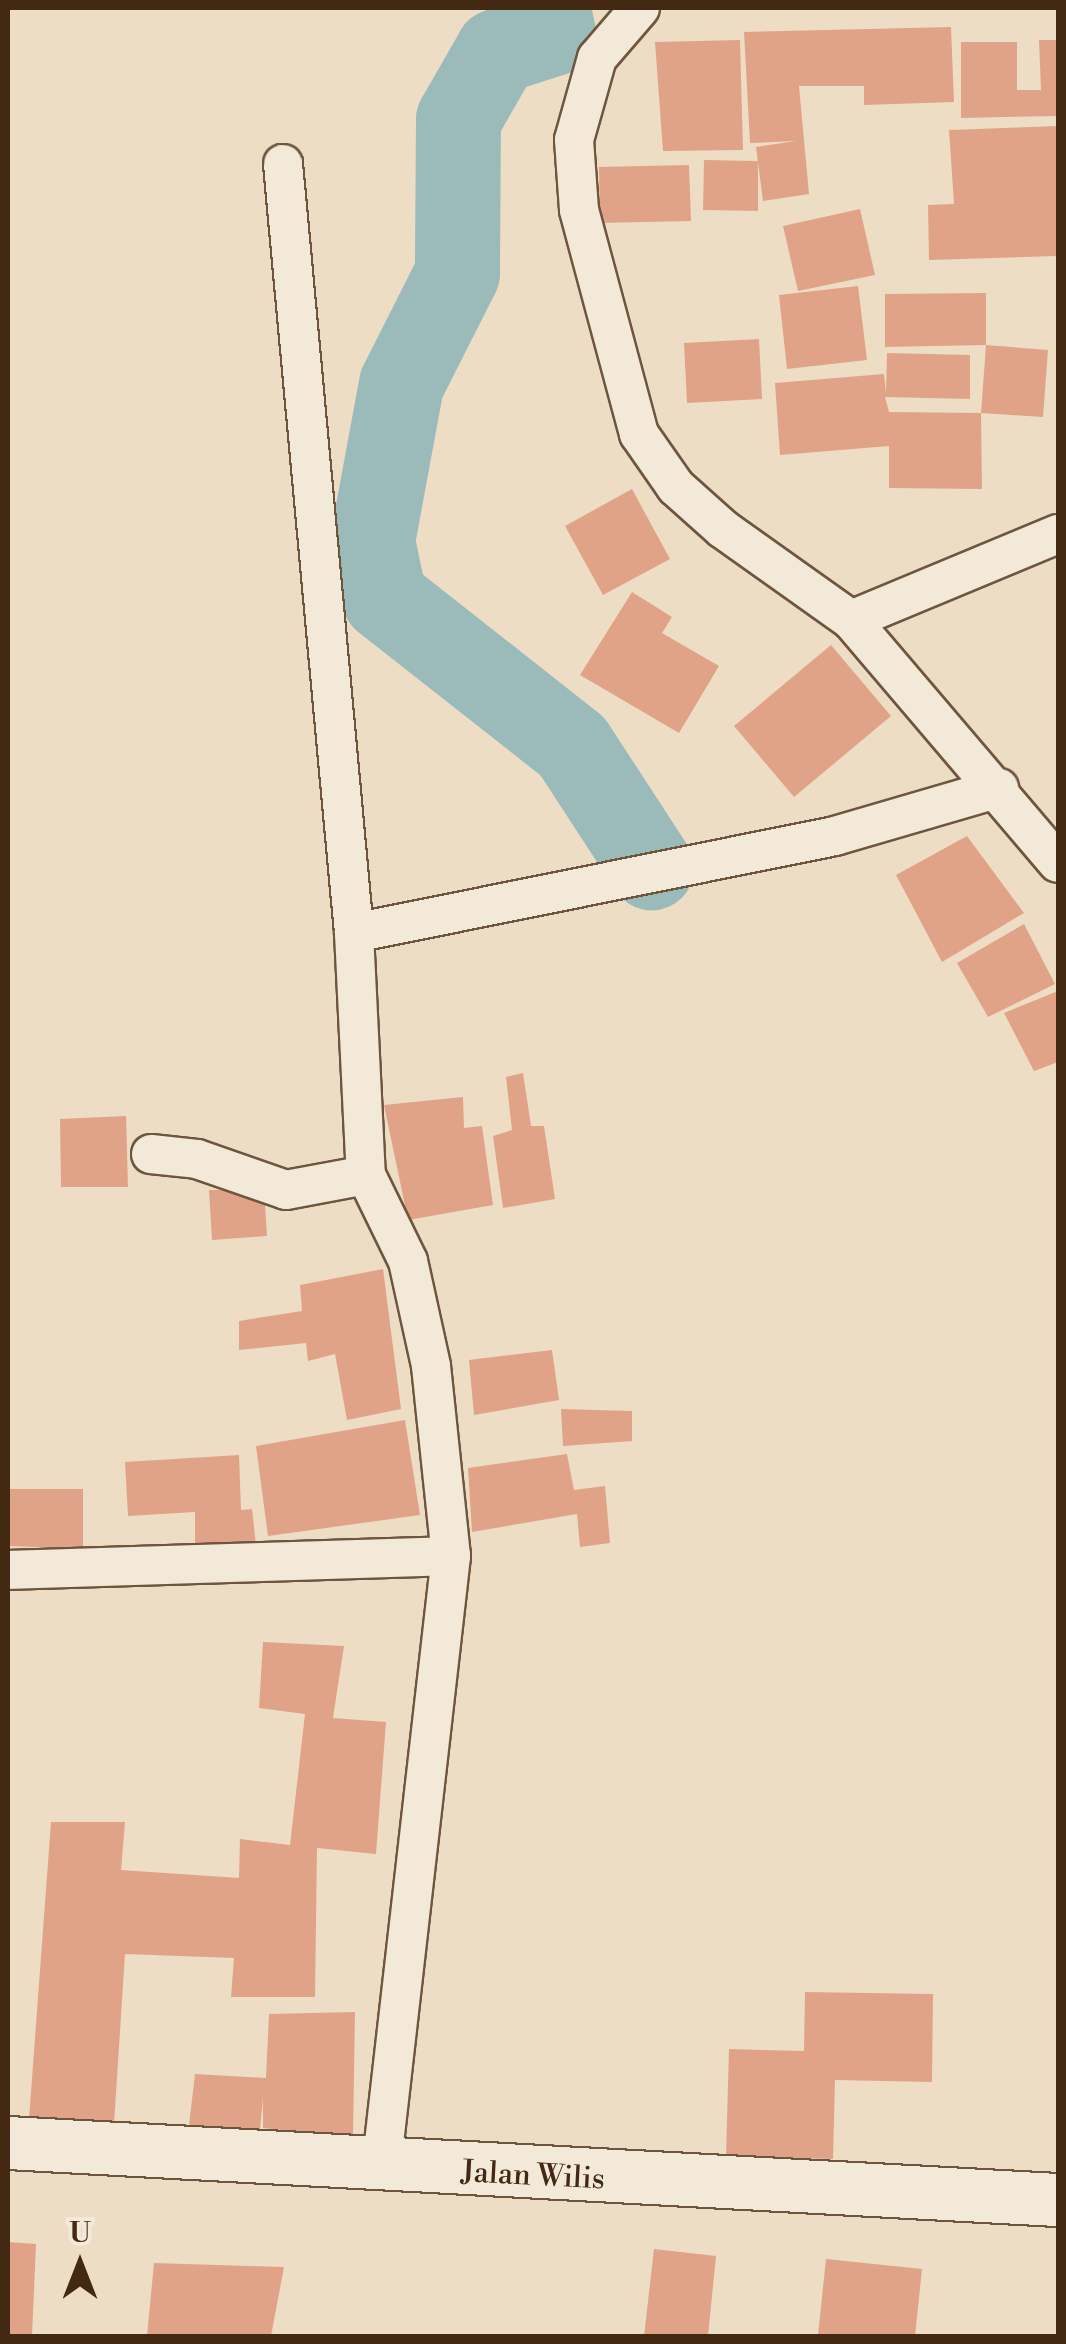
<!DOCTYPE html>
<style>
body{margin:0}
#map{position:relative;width:1066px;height:2344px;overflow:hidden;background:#edddc5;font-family:"Libre Bodoni",serif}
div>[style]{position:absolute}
.river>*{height:85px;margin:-42.5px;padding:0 42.5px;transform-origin:42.5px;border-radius:42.5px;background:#9abbb9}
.building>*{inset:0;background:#e1a387}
.roads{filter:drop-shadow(2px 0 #6e563e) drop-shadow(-2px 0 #6e563e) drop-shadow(0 2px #6e563e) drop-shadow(0 -2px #6e563e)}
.minor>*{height:38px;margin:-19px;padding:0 19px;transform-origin:19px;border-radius:19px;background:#f3e9d9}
.secondary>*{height:52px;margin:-26px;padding:0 26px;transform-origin:26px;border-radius:26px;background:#f3e9d9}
span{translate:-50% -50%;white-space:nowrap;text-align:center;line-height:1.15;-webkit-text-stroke:10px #f3e9d9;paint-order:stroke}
.street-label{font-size:30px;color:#432911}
.frame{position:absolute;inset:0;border:10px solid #432911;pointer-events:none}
.north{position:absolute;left:30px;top:2214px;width:100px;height:100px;-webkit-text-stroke:8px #f3e9d9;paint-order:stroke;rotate:0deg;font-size:28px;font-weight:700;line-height:40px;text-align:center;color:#432911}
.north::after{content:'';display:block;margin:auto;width:35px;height:45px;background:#432911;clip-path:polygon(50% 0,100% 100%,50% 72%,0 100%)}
</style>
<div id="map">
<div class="river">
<i style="left:548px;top:8px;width:25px;rotate:79deg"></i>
<i style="left:553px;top:33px;width:59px;rotate:162.2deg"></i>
<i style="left:497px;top:51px;width:78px;rotate:119.8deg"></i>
<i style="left:458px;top:119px;width:154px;rotate:90.4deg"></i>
<i style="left:457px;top:273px;width:124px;rotate:116.8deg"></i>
<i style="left:401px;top:384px;width:160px;rotate:100.5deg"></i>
<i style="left:372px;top:541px;width:58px;rotate:78.1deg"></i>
<i style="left:384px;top:598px;width:239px;rotate:38.2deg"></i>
<i style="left:572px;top:746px;width:145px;rotate:56.9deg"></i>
</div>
<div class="building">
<i style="clip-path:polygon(951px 27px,954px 102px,864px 105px,864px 86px,799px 86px,809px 194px,763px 201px,756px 147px,796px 141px,750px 143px,744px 32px)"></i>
<i style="clip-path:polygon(740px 40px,743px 150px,663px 151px,655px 42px)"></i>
<i style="clip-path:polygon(1039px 40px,1058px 40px,1058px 116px,961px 118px,961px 42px,1017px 42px,1017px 90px,1041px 90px)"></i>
<i style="clip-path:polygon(1058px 126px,1058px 256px,929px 260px,928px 205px,954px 204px,949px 130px)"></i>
<i style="clip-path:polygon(704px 160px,758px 161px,758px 211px,703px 210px)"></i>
<i style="clip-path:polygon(689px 165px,691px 221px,600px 223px,599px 167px)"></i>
<i style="clip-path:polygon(860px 209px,875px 275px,798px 291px,783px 226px)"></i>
<i style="clip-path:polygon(858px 286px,867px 360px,787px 369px,779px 295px)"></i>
<i style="clip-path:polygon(986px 293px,986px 345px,1048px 350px,1043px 417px,981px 413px,986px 345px,885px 347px,885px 294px)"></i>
<i style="clip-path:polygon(759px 339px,762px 399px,687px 403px,684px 343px)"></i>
<i style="clip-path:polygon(887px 353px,970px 355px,970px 399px,885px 397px,889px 412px,981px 413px,982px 489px,889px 488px,889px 446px,780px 455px,775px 383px,884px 374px,886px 393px)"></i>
<i style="clip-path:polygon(632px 489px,670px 559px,603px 595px,565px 526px)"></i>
<i style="clip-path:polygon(632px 592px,672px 617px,662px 633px,719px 666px,679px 733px,580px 675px)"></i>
<i style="clip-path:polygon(831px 645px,891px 716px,794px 797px,734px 726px)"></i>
<i style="clip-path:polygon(967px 836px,1024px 913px,942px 962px,896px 875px)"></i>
<i style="clip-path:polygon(1024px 924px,1055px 984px,988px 1017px,957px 963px)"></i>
<i style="clip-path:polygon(1058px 991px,1058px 1062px,1034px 1071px,1004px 1013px)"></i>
<i style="clip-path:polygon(523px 1073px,531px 1126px,544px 1126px,555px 1199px,503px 1208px,493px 1136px,512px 1130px,506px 1077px)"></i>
<i style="clip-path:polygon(463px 1097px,464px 1128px,482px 1126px,493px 1205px,408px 1220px,384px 1105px)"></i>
<i style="clip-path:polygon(126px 1116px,128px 1187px,61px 1187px,60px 1119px)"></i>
<i style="clip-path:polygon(209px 1190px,264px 1190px,267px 1236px,212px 1240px)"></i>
<i style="clip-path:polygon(383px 1269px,401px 1409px,347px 1420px,335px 1354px,308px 1361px,306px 1343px,239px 1350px,239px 1321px,302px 1311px,300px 1285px)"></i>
<i style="clip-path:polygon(552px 1350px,559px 1400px,474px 1415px,469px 1360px)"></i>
<i style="clip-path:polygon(561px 1409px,632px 1411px,632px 1441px,563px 1446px)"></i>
<i style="clip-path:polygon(405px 1420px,420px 1515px,268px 1536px,256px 1446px)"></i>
<i style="clip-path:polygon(567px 1454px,574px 1490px,605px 1486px,610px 1543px,580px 1547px,577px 1514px,472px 1532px,468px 1468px)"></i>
<i style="clip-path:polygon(239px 1455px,241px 1510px,252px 1509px,257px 1554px,195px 1558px,195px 1512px,128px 1516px,125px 1462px)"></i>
<i style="clip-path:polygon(8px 1489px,83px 1489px,83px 1549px,8px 1546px)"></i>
<i style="clip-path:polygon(263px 1642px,344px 1646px,333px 1718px,386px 1722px,376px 1854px,317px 1848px,315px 1997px,231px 1997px,234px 1958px,125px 1954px,114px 2124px,29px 2119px,51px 1822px,125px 1822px,121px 1870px,239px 1878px,240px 1839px,290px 1845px,305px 1714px,259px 1708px)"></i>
<i style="clip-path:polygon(805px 1992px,933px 1994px,932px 2082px,835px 2080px,833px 2159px,726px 2156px,729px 2049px,804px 2051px)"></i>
<i style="clip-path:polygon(355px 2012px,353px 2137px,263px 2128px,263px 2097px,259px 2141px,188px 2134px,195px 2074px,266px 2078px,269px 2014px)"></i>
<i style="clip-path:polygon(8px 2242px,36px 2244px,32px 2336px,8px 2336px)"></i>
<i style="clip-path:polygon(654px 2249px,716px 2256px,708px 2336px,644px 2336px)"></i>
<i style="clip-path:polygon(826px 2259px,922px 2269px,915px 2336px,818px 2336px)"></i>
<i style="clip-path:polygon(154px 2263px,284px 2267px,271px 2336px,147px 2336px)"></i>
</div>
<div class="roads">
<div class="minor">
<i style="left:640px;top:8px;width:66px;rotate:130.7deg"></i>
<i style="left:597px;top:58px;width:85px;rotate:105.7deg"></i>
<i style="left:574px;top:140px;width:70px;rotate:85.9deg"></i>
<i style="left:579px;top:210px;width:232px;rotate:75deg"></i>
<i style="left:639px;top:434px;width:65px;rotate:55.1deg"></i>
<i style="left:676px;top:487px;width:63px;rotate:41.8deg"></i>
<i style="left:723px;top:529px;width:157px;rotate:35.4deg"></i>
<i style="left:851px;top:620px;width:319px;rotate:49.6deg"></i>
<i style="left:283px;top:164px;width:772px;rotate:84.72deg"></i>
<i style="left:354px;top:933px;width:242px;rotate:87.2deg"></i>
<i style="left:366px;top:1175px;width:96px;rotate:64deg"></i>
<i style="left:408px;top:1261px;width:107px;rotate:77.6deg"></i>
<i style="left:431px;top:1366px;width:191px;rotate:84deg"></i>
<i style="left:451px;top:1556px;width:617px;rotate:96.51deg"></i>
<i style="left:851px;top:620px;width:224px;rotate:-22.6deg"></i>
<i style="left:354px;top:933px;width:491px;rotate:-11.4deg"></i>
<i style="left:835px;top:836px;width:171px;rotate:-16.3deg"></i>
<i style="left:151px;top:1154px;width:46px;rotate:6.2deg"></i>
<i style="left:197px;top:1159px;width:94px;rotate:19.2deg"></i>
<i style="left:286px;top:1190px;width:81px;rotate:-10.6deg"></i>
<i style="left:8px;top:1570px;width:443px;rotate:-1.8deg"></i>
</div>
<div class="secondary">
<i style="left:8px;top:2143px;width:1052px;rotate:3.11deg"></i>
</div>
</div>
<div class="street-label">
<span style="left:533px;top:2176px;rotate:3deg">Jalan Wilis</span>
</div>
<div class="frame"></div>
<div class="north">U</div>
</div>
